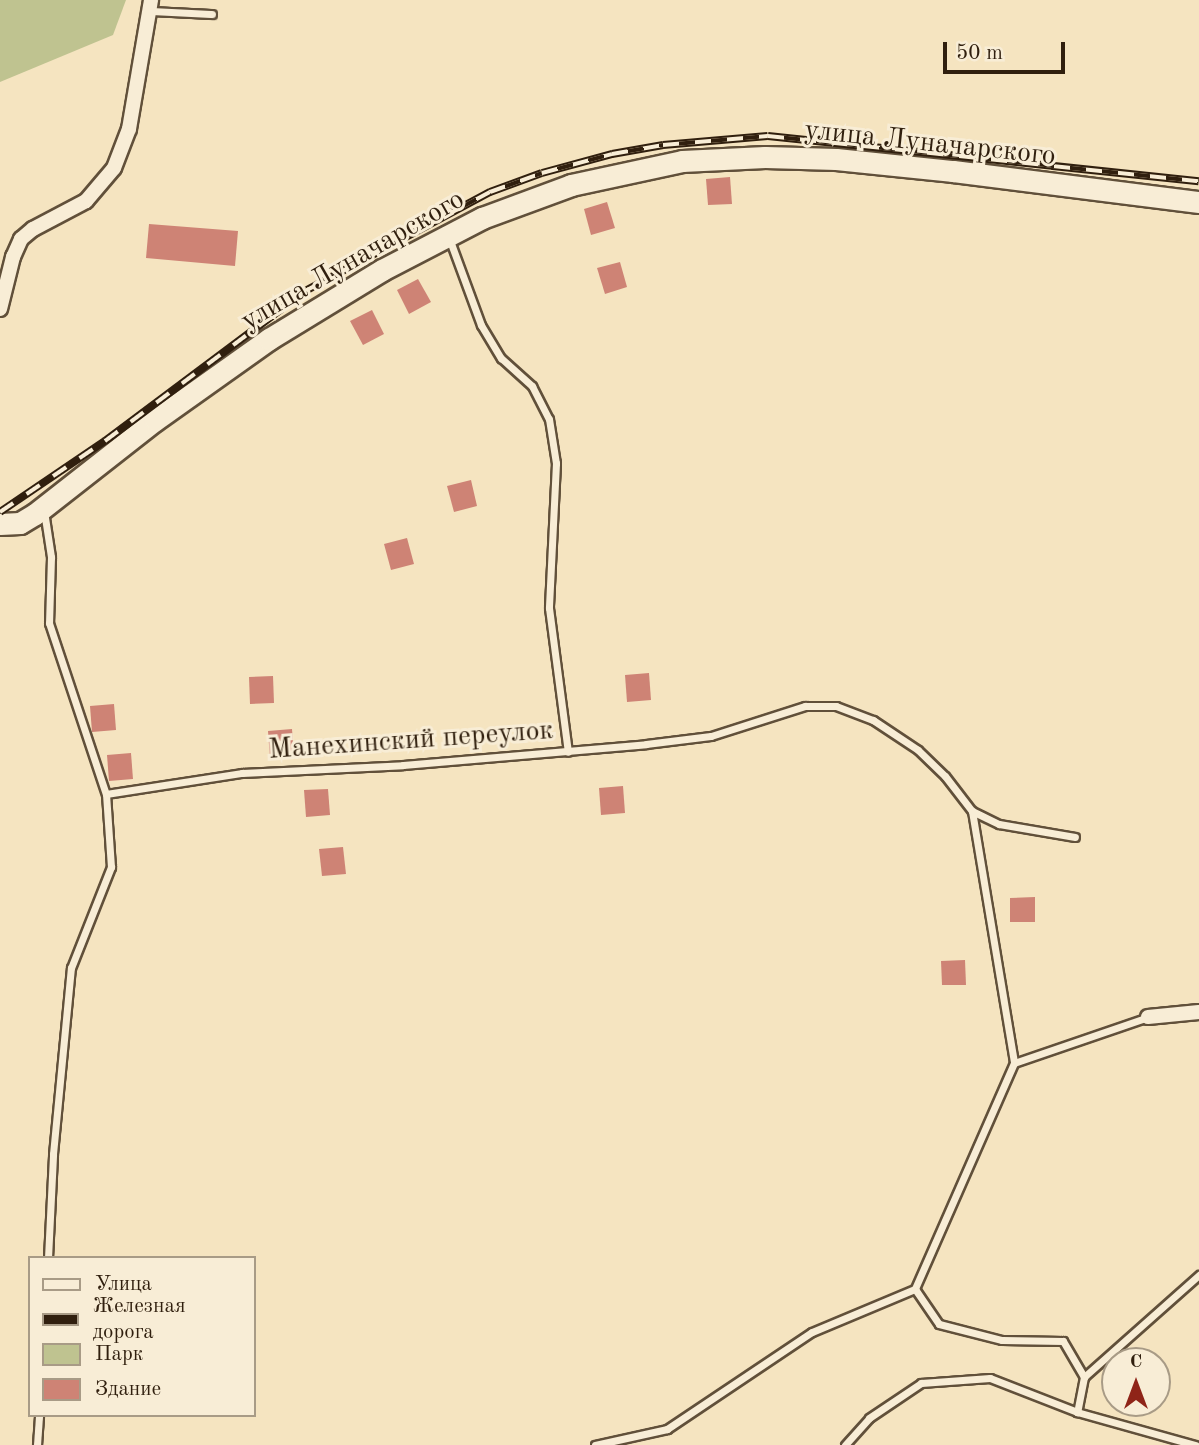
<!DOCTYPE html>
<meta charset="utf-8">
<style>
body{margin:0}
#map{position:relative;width:1199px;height:1445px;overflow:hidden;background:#f5e4c0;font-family:"Old Standard TT",serif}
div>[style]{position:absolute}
.green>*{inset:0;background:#bfc390}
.building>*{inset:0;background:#ce8375}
.roads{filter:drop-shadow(2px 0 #61503a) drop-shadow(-2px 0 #61503a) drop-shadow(0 2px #61503a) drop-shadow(0 -2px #61503a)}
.service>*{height:7px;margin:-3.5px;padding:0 3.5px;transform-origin:3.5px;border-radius:3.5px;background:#f8edd6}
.minor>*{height:14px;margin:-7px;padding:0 7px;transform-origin:7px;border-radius:7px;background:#f8edd6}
.secondary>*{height:21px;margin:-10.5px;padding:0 10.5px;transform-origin:10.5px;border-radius:10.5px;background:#f8edd6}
.rail>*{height:8px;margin-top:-4px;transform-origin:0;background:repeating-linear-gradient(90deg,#f8edd6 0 16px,#301f0e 0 32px);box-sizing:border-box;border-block:2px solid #301f0e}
span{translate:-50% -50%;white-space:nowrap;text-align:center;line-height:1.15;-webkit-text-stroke:6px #f8edd6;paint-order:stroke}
.street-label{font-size:28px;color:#301f0e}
.legend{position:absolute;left:28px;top:1256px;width:228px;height:161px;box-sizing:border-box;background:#f8edd6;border:2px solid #a89b86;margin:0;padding:9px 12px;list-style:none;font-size:21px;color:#301f0e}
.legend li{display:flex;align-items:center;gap:14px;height:35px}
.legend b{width:35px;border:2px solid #a89b86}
.north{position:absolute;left:1101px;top:1347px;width:70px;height:70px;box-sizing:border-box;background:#f8edd6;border:2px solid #a89b86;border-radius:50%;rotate:0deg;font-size:19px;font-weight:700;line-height:28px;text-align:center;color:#301f0e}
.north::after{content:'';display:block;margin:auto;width:24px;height:32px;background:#8f2418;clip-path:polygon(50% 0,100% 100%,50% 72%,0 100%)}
.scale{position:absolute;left:943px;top:42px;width:122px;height:32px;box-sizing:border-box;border:4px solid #301f0e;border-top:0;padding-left:9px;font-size:21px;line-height:24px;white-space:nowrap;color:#301f0e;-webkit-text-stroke:5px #f8edd6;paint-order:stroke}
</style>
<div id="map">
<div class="green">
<i style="clip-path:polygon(0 0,126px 0,113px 35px,0 82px)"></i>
</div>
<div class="building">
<i style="clip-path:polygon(730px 177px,732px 204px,708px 205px,706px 179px)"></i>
<i style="clip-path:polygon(607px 202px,615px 228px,591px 235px,584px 209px)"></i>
<i style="clip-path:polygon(149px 224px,238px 231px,235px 266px,146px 258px)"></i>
<i style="clip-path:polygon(620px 262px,627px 287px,605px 294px,597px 268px)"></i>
<i style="clip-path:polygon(418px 279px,431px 302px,409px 314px,397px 290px)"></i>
<i style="clip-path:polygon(372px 310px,384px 334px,363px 345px,350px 321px)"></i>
<i style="clip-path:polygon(471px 480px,477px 506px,454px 512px,447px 486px)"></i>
<i style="clip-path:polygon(407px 538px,414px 564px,391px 570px,384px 544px)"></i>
<i style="clip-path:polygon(649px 673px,651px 700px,627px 702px,625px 675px)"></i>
<i style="clip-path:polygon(273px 676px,274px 703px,250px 704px,249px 677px)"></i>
<i style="clip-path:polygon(114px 704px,116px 730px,92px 732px,90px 706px)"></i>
<i style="clip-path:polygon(292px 729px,294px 756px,270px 758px,268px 731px)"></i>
<i style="clip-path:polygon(131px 753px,133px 779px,109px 781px,107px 755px)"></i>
<i style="clip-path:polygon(623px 786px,625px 813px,601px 815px,599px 788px)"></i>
<i style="clip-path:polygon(328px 789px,330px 815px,306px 817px,304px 790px)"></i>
<i style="clip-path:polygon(343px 847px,346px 874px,322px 876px,319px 849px)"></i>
<i style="clip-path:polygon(1035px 897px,1035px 922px,1010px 922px,1010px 898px)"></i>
<i style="clip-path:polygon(965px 960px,966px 985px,942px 985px,941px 961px)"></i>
</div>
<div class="roads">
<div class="service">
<i style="left:150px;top:11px;width:62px;rotate:2.8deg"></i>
<i style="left:449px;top:238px;width:93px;rotate:69.8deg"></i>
<i style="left:481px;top:325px;width:39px;rotate:59deg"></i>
<i style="left:501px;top:358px;width:42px;rotate:42.1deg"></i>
<i style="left:532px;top:386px;width:37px;rotate:63deg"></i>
<i style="left:549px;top:419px;width:45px;rotate:81deg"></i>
<i style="left:556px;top:463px;width:145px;rotate:92.8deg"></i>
<i style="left:549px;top:608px;width:145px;rotate:82.5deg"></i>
<i style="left:44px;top:511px;width:47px;rotate:81.3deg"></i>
<i style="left:51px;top:557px;width:66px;rotate:91.7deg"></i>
<i style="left:49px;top:623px;width:180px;rotate:71.6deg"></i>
<i style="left:106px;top:794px;width:138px;rotate:-8.8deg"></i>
<i style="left:242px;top:773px;width:161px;rotate:-2.8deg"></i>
<i style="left:403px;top:765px;width:244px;rotate:-4.9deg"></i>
<i style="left:646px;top:744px;width:65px;rotate:-7deg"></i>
<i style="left:711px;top:736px;width:99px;rotate:-17.7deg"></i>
<i style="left:805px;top:706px;width:31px"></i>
<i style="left:836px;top:706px;width:40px;rotate:21deg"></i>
<i style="left:873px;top:720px;width:54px;rotate:33.7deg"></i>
<i style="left:918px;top:750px;width:37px;rotate:44deg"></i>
<i style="left:945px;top:776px;width:44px;rotate:52.4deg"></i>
<i style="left:972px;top:811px;width:30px;rotate:26deg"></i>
<i style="left:999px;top:824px;width:77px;rotate:9.7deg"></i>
<i style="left:972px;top:811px;width:255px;rotate:80.5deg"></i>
<i style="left:1014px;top:1063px;width:142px;rotate:-18.9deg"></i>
<i style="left:1014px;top:1063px;width:247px;rotate:113.7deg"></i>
<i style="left:915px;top:1289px;width:42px;rotate:55.6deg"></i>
<i style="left:939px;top:1324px;width:65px;rotate:14.3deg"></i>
<i style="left:1002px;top:1340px;width:61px;rotate:0.9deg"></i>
<i style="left:1063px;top:1341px;width:42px;rotate:59.7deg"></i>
<i style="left:1084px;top:1377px;width:36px;rotate:101deg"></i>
<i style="left:1077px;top:1412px;width:123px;rotate:15.6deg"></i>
<i style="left:48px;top:1258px;width:104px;rotate:-87.2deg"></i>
<i style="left:53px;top:1154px;width:187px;rotate:-84.5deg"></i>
<i style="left:71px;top:968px;width:109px;rotate:-68.4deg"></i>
<i style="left:111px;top:867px;width:73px;rotate:-93.9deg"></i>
<i style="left:1084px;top:1377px;width:154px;rotate:-41.6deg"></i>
<i style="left:37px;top:1445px;width:30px;rotate:-86deg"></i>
<i style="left:595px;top:1445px;width:74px;rotate:-12.5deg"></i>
<i style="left:667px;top:1429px;width:174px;rotate:-33.8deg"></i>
<i style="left:812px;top:1332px;width:112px;rotate:-22.7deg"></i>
<i style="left:845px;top:1445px;width:36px;rotate:-48deg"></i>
<i style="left:869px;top:1418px;width:63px;rotate:-33.9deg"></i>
<i style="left:921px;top:1383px;width:69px;rotate:-4.1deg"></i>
<i style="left:990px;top:1378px;width:93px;rotate:21.3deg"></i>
</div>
<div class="minor">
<i style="left:0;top:309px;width:54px;rotate:-76deg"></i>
<i style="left:13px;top:257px;width:20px;rotate:-66deg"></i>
<i style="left:21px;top:239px;width:16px;rotate:-40deg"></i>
<i style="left:33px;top:229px;width:60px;rotate:-27.8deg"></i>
<i style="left:86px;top:201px;width:43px;rotate:-49.7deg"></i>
<i style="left:114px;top:168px;width:42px;rotate:-69deg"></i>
<i style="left:129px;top:129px;width:131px;rotate:-80.3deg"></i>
<i style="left:1148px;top:1017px;width:51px;rotate:-5.6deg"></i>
</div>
<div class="secondary">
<i style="left:0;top:524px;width:20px;rotate:-3deg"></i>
<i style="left:20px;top:523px;width:17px;rotate:-31deg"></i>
<i style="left:35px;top:514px;width:152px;rotate:-38.1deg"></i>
<i style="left:155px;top:420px;width:140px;rotate:-35.4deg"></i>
<i style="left:269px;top:339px;width:132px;rotate:-31.4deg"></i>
<i style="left:382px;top:270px;width:113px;rotate:-27.5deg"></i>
<i style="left:482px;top:218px;width:95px;rotate:-20.3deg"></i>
<i style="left:571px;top:185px;width:114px;rotate:-12.2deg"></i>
<i style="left:682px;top:161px;width:83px;rotate:-2.8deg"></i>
<i style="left:765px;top:157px;width:71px;rotate:1.6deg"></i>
<i style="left:836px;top:159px;width:118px;rotate:5.9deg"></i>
<i style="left:953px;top:171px;width:248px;rotate:7.2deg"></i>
</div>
</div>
<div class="rail">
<i style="left:0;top:512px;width:127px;rotate:-34.1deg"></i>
<i style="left:105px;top:441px;width:252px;rotate:-36.8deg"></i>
<i style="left:307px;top:290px;width:208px;rotate:-28.2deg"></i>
<i style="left:490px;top:192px;width:55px;rotate:-20.1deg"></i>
<i style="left:542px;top:173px;width:73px;rotate:-15.2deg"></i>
<i style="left:612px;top:154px;width:52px;rotate:-10deg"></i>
<i style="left:663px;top:145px;width:105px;rotate:-4.9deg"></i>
<i style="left:768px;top:136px;width:433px;rotate:6deg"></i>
</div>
<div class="street-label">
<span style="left:930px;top:144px;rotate:6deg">улица Луначарского</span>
<span style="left:353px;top:261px;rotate:-30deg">улица Луначарского</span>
<span style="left:411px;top:741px;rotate:-4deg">Манехинский переулок</span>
</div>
<ul class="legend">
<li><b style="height:9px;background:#f8edd6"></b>Улица</li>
<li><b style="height:9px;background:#301f0e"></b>Железная дорога</li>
<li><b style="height:19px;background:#bfc390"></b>Парк</li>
<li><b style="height:19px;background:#ce8375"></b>Здание</li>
</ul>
<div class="north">С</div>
<div class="scale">50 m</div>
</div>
